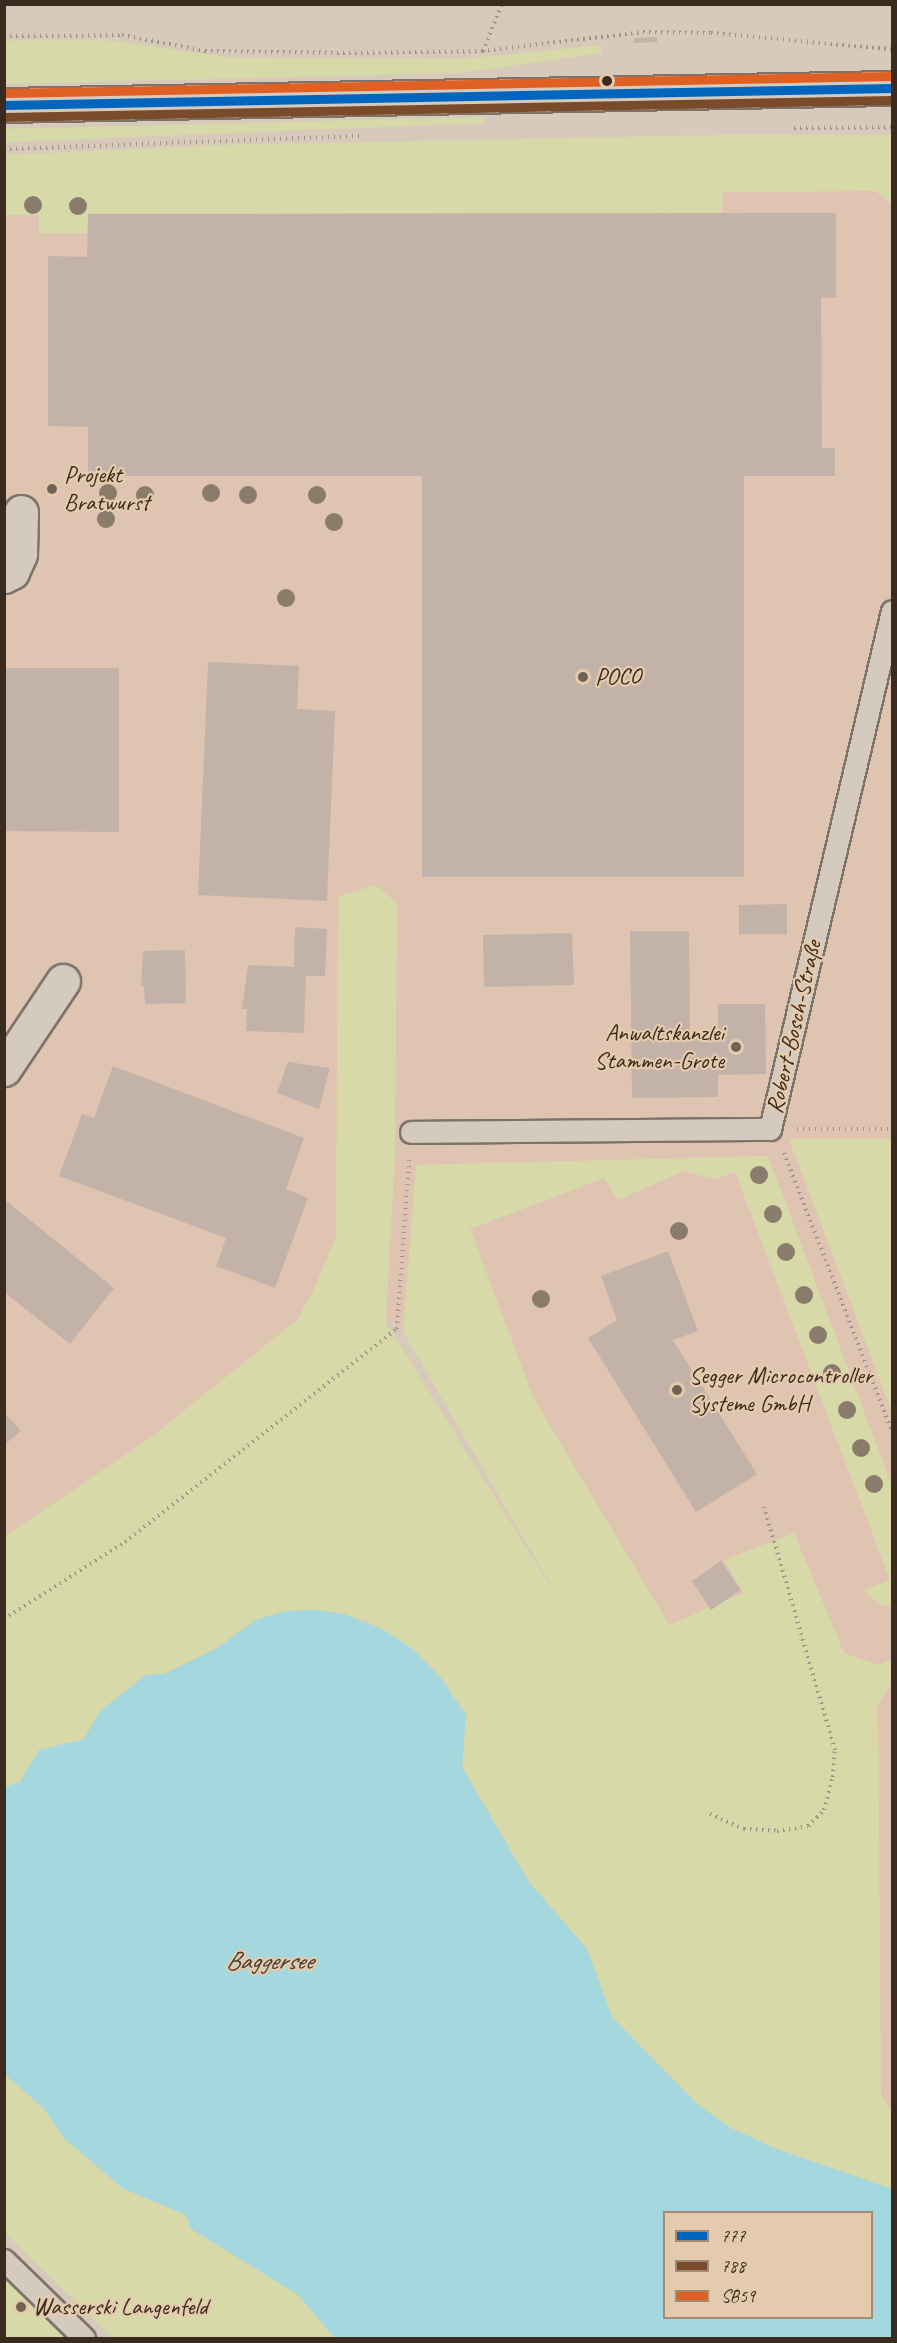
<!DOCTYPE html>
<meta charset="utf-8">
<style>
body{margin:0}
#map{position:relative;width:897px;height:2343px;overflow:hidden;background:#d8caba;font-family:Caveat,sans-serif}
div>[style]{position:absolute}
.built>*{inset:0;background:#dfc5b1}
.green>*{inset:0;background:#d8d9a8}
.water>*{inset:0;background:#a5d7de}
.building>*{inset:0;background:#c3b2a8}
.path>*{height:4px;margin-top:-2px;transform-origin:0;background:repeating-linear-gradient(90deg,#9c948b 0 1.5px,transparent 0 6px)}
.roads{filter:drop-shadow(2px 0 #7d7369) drop-shadow(-2px 0 #7d7369) drop-shadow(0 2px #7d7369) drop-shadow(0 -2px #7d7369)}
.lane>*{height:21px;margin:-10.5px;padding:0 10.5px;transform-origin:10.5px;border-radius:10.5px;background:#d4cabe}
.street>*{height:33px;margin:-16.5px;padding:0 16.5px;transform-origin:16.5px;border-radius:16.5px;background:#d4cabe}
.secondary>*{height:33px;margin:-16.5px;padding:0 16.5px;transform-origin:16.5px;border-radius:16.5px;background:#d4cabe}
.bus-1>*{height:9px;margin:-4.5px;padding:0 4.5px;transform-origin:4.5px;border-radius:4.5px;background:#0065bd}
.bus-2>*{height:9px;margin:-4.5px;padding:0 4.5px;transform-origin:4.5px;border-radius:4.5px;background:#7a4b2a}
.bus-3>*{height:9px;margin:-4.5px;padding:0 4.5px;transform-origin:4.5px;border-radius:4.5px;background:#e05f22}
.trees>*{width:18px;height:18px;margin:-9px;border-radius:50%;background:#8a7c6b}
.dots>*{width:16px;height:16px;translate:-50% -50%;box-sizing:border-box;border:3px solid #e5cbad;border-radius:50%}
span{translate:-50% -50%;white-space:nowrap;text-align:center;line-height:1.15;-webkit-text-stroke:4.5px #e5cbad;paint-order:stroke}
.poi-label{font-size:24px;color:#3b2a1e}
.left{translate:0 -50%;text-align:left}
.right{translate:-100% -50%;text-align:right}
.street-label{font-size:24px;color:#3b2a1e}
.water-label{font-size:26px;color:#433c33;font-style:italic}
.frame{position:absolute;inset:0;border:6px solid #3b2a1e;pointer-events:none}
.legend{position:absolute;left:663px;top:2211px;width:210px;height:108px;box-sizing:border-box;background:#e5cbad;border:2px solid #a18b74;margin:0;padding:8px 10px;list-style:none;font-size:18px;color:#3b2a1e}
.legend li{display:flex;align-items:center;gap:12px;height:30px}
.legend b{width:30px;border:2px solid #a18b74}
</style>
<div id="map">
<div class="built">
<i style="clip-path:polygon(892px 143px,892px 2112px,596px 1660px,410px 1331px,343px 1293px,5px 1558px,5px 165px)"></i>
</div>
<div class="green">
<i style="clip-path:polygon(59px 40px,116px 41px,232px 58px,464px 59px,602px 45px,601px 53px,460px 73px,5px 84px,5px 41px)"></i>
<i style="clip-path:polygon(484px 117px,484px 123px,5px 142px,5px 129px)"></i>
<i style="clip-path:polygon(723px 135px,892px 135px,892px 204px,875px 191px,722px 192px,722px 213px,89px 214px,88px 233px,39px 233px,39px 215px,5px 215px,5px 155px,220px 145px)"></i>
<i style="clip-path:polygon(375px 885px,397px 903px,395px 1152px,386px 1323px,577px 1629px,403px 1332px,416px 1165px,768px 1156px,892px 1486px,892px 1607px,879px 1604px,864px 1590px,890px 1580px,735px 1172px,714px 1179px,684px 1171px,618px 1200px,604px 1178px,470px 1229px,533px 1397px,669px 1625px,743px 1593px,724px 1560px,794px 1533px,844px 1653px,878px 1665px,892px 1660px,892px 1682px,878px 1705px,881px 2094px,892px 2112px,892px 2189px,774px 2148px,731px 2128px,697px 2104px,612px 2017px,587px 1949px,529px 1882px,462px 1767px,466px 1715px,441px 1678px,414px 1650px,366px 1620px,256px 1620px,217px 1648px,164px 1674px,146px 1675px,100px 1711px,84px 1739px,39px 1750px,20px 1782px,5px 1787px,5px 1536px,149px 1439px,297px 1320px,314px 1289px,336px 1237px,338px 897px)"></i>
<i style="clip-path:polygon(789px 1139px,892px 1139px,892px 1412px)"></i>
<i style="clip-path:polygon(4px 2074px,44px 2109px,64px 2138px,122px 2188px,186px 2215px,191px 2229px,297px 2294px,335px 2338px,113px 2338px,5px 2233px)"></i>
<i style="clip-path:polygon(5px 2275px,70px 2338px,5px 2338px)"></i>
</div>
<div class="water">
<i style="clip-path:polygon(evenodd,316px 1610px,345px 1614px,386px 1631px,414px 1650px,441px 1678px,466px 1715px,462px 1767px,529px 1882px,587px 1949px,612px 2017px,697px 2104px,731px 2128px,774px 2148px,892px 2189px,892px 2338px,335px 2338px,297px 2294px,191px 2229px,186px 2215px,122px 2188px,64px 2138px,44px 2109px,5px 2074px,5px 1787px,20px 1782px,39px 1750px,84px 1739px,100px 1711px,146px 1675px,164px 1674px,217px 1648px,256px 1620px,285px 1611px,316px 1610px,664px 2212px,872px 2212px,872px 2318px,664px 2318px,664px 2212px)"></i>
</div>
<div class="building">
<i style="clip-path:polygon(657px 37px,657px 42px,634px 43px,634px 38px)"></i>
<i style="clip-path:polygon(836px 213px,836px 298px,821px 297px,822px 448px,835px 448px,835px 476px,744px 476px,744px 877px,422px 877px,422px 476px,88px 476px,88px 427px,48px 426px,48px 256px,87px 257px,88px 214px)"></i>
<i style="clip-path:polygon(208px 662px,299px 666px,297px 709px,335px 711px,327px 901px,198px 895px)"></i>
<i style="clip-path:polygon(5px 668px,119px 668px,119px 832px,5px 831px)"></i>
<i style="clip-path:polygon(787px 904px,787px 934px,739px 934px,739px 905px)"></i>
<i style="clip-path:polygon(295px 927px,327px 929px,325px 976px,306px 976px,304px 1033px,246px 1031px,247px 1009px,242px 1009px,248px 965px,294px 967px)"></i>
<i style="clip-path:polygon(630px 931px,689px 931px,690px 1038px,718px 1037px,718px 1004px,765px 1004px,766px 1074px,718px 1075px,718px 1097px,632px 1098px)"></i>
<i style="clip-path:polygon(572px 933px,574px 985px,484px 987px,483px 935px)"></i>
<i style="clip-path:polygon(185px 950px,186px 1003px,145px 1004px,144px 986px,141px 987px,143px 951px)"></i>
<i style="clip-path:polygon(288px 1062px,330px 1068px,319px 1109px,277px 1093px)"></i>
<i style="clip-path:polygon(113px 1066px,304px 1138px,286px 1189px,308px 1198px,275px 1288px,216px 1266px,226px 1238px,59px 1176px,82px 1114px,94px 1118px)"></i>
<i style="clip-path:polygon(4px 1199px,114px 1288px,70px 1344px,4px 1292px)"></i>
<i style="clip-path:polygon(668px 1251px,698px 1331px,673px 1340px,757px 1474px,696px 1512px,588px 1338px,617px 1320px,601px 1276px)"></i>
<i style="clip-path:polygon(4px 1412px,21px 1431px,4px 1445px)"></i>
<i style="clip-path:polygon(721px 1561px,741px 1590px,711px 1610px,692px 1581px)"></i>
</div>
<div class="path">
<i style="left:4px;top:36px;width:118px;rotate:-0.5deg"></i>
<i style="left:122px;top:35px;width:85px;rotate:10.9deg"></i>
<i style="left:205px;top:51px;width:132px;rotate:0.9deg"></i>
<i style="left:337px;top:53px;width:145px;rotate:-0.8deg"></i>
<i style="left:482px;top:51px;width:162px;rotate:-6.7deg"></i>
<i style="left:643px;top:32px;width:68px;rotate:0.8deg"></i>
<i style="left:711px;top:33px;width:182px;rotate:5.1deg"></i>
<i style="left:483px;top:51px;width:51px;rotate:-68deg"></i>
<i style="left:794px;top:128px;width:98px;rotate:-0.6deg"></i>
<i style="left:4px;top:149px;width:360px;rotate:-2.1deg"></i>
<i style="left:797px;top:1129px;width:95px"></i>
<i style="left:784px;top:1153px;width:299px;rotate:68.8deg"></i>
<i style="left:4px;top:1619px;width:143px;rotate:-32.5deg"></i>
<i style="left:125px;top:1542px;width:345px;rotate:-38.1deg"></i>
<i style="left:397px;top:1329px;width:169px;rotate:-85.9deg"></i>
<i style="left:710px;top:1814px;width:37px;rotate:24deg"></i>
<i style="left:744px;top:1829px;width:33px;rotate:3deg"></i>
<i style="left:777px;top:1831px;width:31px;rotate:-9deg"></i>
<i style="left:808px;top:1826px;width:23px;rotate:-45deg"></i>
<i style="left:824px;top:1810px;width:34px;rotate:-75deg"></i>
<i style="left:833px;top:1777px;width:27px;rotate:-86deg"></i>
<i style="left:835px;top:1750px;width:253px;rotate:-106.3deg"></i>
</div>
<div class="roads">
<div class="lane">
<i style="left:411px;top:1132px;width:359px;rotate:-0.5deg"></i>
<i style="left:770px;top:1129px;width:532px;rotate:-76.75deg"></i>
<i style="left:4px;top:2260px;width:112px;rotate:44.3deg"></i>
</div>
<div class="street">
<i style="left:4px;top:576px;width:9px;rotate:-27deg"></i>
<i style="left:12px;top:572px;width:20px;rotate:-66deg"></i>
<i style="left:20px;top:554px;width:42px;rotate:-88.6deg"></i>
<i style="left:4px;top:1069px;width:106px;rotate:-56.2deg"></i>
</div>
<div class="secondary">
<i style="left:4px;top:105px;width:888px;rotate:-1.1deg"></i>
</div>
</div>
<div class="bus-1">
<i style="left:4px;top:105px;width:888px;rotate:-1.1deg"></i>
</div>
<div class="bus-2">
<i style="left:4px;top:117px;width:888px;rotate:-1.1deg"></i>
</div>
<div class="bus-3">
<i style="left:4px;top:93px;width:888px;rotate:-1.1deg"></i>
</div>
<div class="trees">
<i style="left:33px;top:205px"></i>
<i style="left:78px;top:206px"></i>
<i style="left:108px;top:493px"></i>
<i style="left:211px;top:493px"></i>
<i style="left:145px;top:495px"></i>
<i style="left:248px;top:495px"></i>
<i style="left:317px;top:495px"></i>
<i style="left:106px;top:519px"></i>
<i style="left:334px;top:522px"></i>
<i style="left:286px;top:598px"></i>
<i style="left:759px;top:1175px"></i>
<i style="left:773px;top:1214px"></i>
<i style="left:679px;top:1231px"></i>
<i style="left:786px;top:1252px"></i>
<i style="left:804px;top:1295px"></i>
<i style="left:541px;top:1299px"></i>
<i style="left:818px;top:1335px"></i>
<i style="left:832px;top:1373px"></i>
<i style="left:847px;top:1410px"></i>
<i style="left:861px;top:1448px"></i>
<i style="left:874px;top:1484px"></i>
</div>
<div class="dots">
<i style="left:607px;top:81px;background:#3b2a1e"></i>
<i style="left:52px;top:489px;background:#726255"></i>
<i style="left:583px;top:677px;background:#726255"></i>
<i style="left:736px;top:1047px;background:#726255"></i>
<i style="left:677px;top:1390px;background:#726255"></i>
<i style="left:21px;top:2307px;background:#726255"></i>
</div>
<div class="poi-label">
<span class="left" style="left:64px;top:489px">Projekt<br>Bratwurst</span>
<span class="left" style="left:595px;top:677px">POCO</span>
<span class="right" style="left:724px;top:1047px">Anwaltskanzlei<br>Stammen-Grote</span>
<span class="left" style="left:689px;top:1390px">Segger Microcontroller<br>Systeme GmbH</span>
<span class="left" style="left:33px;top:2307px">Wasserski Langenfeld</span>
</div>
<div class="street-label">
<span style="left:794px;top:1027px;rotate:-77deg">Robert-Bosch-Straße</span>
</div>
<div class="water-label">
<span style="left:269px;top:1961px">Baggersee</span>
</div>
<div class="frame"></div>
<ul class="legend">
<li><b style="height:8px;background:#0065bd"></b>777</li>
<li><b style="height:8px;background:#7a4b2a"></b>788</li>
<li><b style="height:8px;background:#e05f22"></b>SB59</li>
</ul>
</div>
